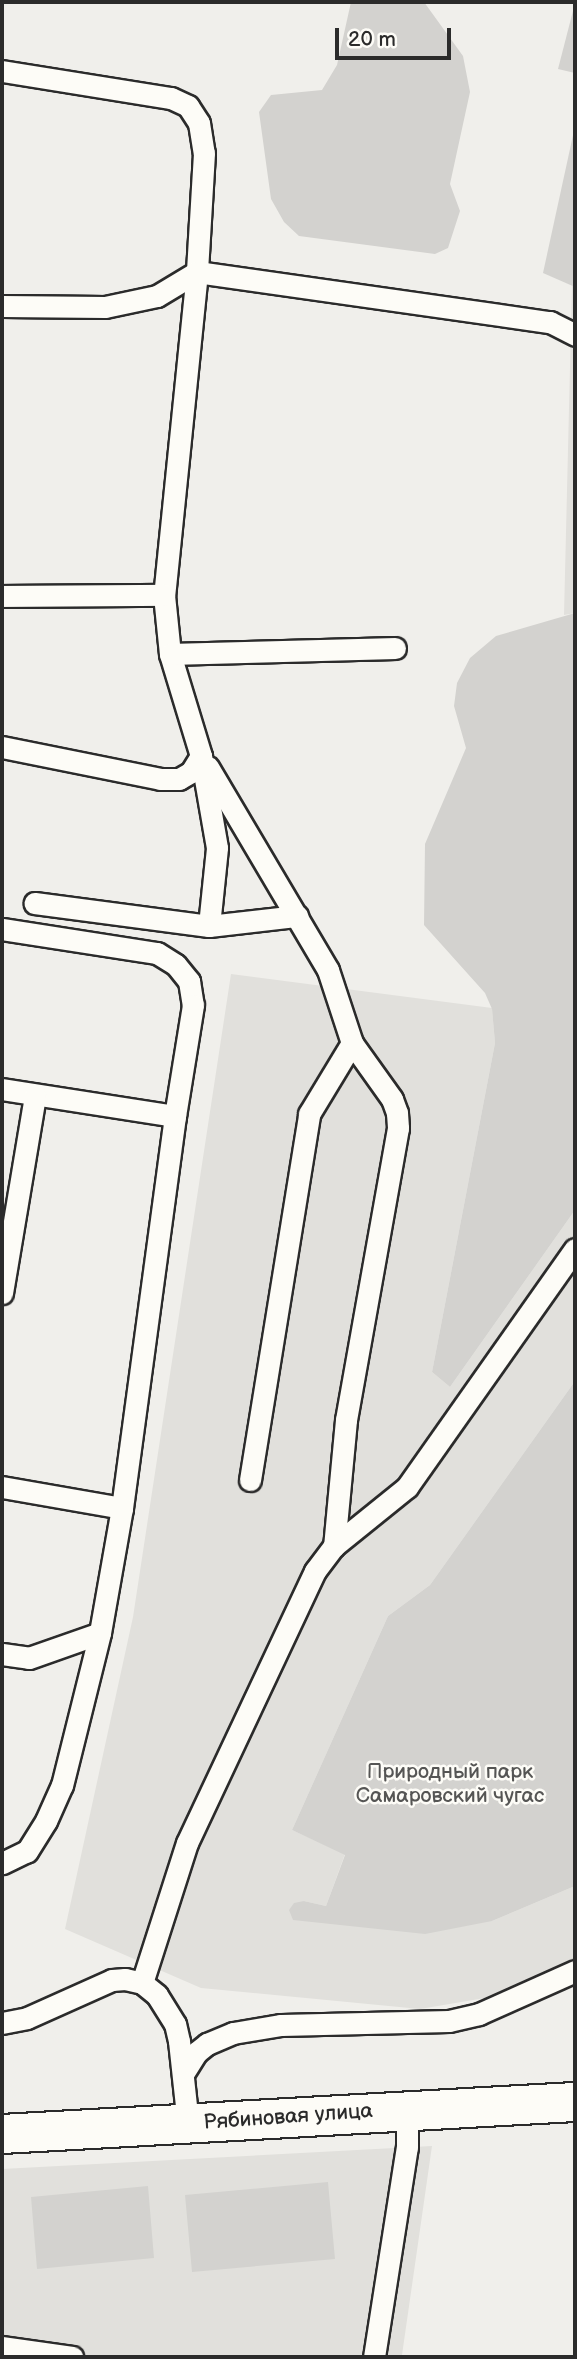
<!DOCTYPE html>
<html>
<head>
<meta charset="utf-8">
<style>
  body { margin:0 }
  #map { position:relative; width:577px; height:2359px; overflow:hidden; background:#f0efeb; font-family:"Balsamiq Sans",sans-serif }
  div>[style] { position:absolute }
  .built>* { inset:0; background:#e1e0dc }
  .green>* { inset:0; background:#d3d2cf }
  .roads { filter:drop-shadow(2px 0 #2b2b2b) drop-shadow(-2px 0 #2b2b2b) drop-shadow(0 2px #2b2b2b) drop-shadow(0 -2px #2b2b2b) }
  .lane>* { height:21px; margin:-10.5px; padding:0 10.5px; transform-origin:10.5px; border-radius:10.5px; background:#fdfcf7 }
  .secondary>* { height:38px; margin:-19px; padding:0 19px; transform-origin:19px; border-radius:19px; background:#fdfcf7 }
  span { translate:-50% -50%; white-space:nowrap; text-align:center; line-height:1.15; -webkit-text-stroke:5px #fdfcf7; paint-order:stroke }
  .park-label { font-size:21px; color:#555554 }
  .street-label { font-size:21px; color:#2b2b2b }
  .frame { position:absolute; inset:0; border:4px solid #2b2b2b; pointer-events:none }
  .scale { position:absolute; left:335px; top:28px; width:116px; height:32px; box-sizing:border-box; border:4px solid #2b2b2b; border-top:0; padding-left:9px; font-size:21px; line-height:24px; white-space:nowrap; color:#2b2b2b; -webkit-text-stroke:5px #fdfcf7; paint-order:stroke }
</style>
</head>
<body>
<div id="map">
  <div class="built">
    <i style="clip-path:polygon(572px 285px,575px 287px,575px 613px,564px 615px)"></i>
    <i style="clip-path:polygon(231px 974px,492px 1008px,495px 1043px,432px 1372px,450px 1387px,575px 1210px,575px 1381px,430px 1585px,388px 1616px,292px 1830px,345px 1854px,326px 1906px,304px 1901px,289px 1910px,492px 1921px,575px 1886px,575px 1967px,521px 1992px,420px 2009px,201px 1988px,65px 1929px,133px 1617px)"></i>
    <i style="clip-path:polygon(432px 2146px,402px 2355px,417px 2357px,2px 2357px,2px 2169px)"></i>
  </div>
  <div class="green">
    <i style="clip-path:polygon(351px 2px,424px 2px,463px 56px,470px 92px,450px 184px,460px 211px,448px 248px,435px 254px,299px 236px,284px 222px,271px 199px,259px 112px,271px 95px,322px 90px,337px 65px)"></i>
    <i style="clip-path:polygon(575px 3px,575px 73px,558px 69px)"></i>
    <i style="clip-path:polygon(575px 126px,575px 287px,543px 273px)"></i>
    <i style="clip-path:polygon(575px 613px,575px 1210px,450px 1387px,432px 1372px,495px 1043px,492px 1009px,485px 993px,424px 925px,425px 844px,466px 748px,454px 706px,457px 683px,470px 658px,496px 636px)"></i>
    <i style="clip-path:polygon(575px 1381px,575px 1886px,492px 1921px,425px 1934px,293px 1920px,289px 1910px,294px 1903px,304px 1901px,326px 1906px,345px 1855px,292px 1830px,388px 1616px,430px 1585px)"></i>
    <i style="clip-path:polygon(328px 2182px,335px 2259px,192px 2272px,185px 2195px)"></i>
    <i style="clip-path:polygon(148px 2186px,154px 2258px,37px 2269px,31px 2197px)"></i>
  </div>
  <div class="roads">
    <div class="lane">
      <i style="left:2px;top:71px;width:171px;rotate:9.1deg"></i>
      <i style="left:171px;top:98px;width:19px;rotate:25deg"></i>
      <i style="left:188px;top:106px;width:20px;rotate:57deg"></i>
      <i style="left:199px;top:123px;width:30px;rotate:81deg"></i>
      <i style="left:204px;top:153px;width:119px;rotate:93.4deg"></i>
      <i style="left:197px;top:272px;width:325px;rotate:95.8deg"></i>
      <i style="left:164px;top:595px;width:59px;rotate:84.2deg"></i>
      <i style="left:170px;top:654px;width:107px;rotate:73.1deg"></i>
      <i style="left:201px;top:756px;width:93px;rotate:80.1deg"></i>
      <i style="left:217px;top:848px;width:78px;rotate:95.9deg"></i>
      <i style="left:209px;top:926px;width:176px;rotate:-172.5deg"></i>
      <i style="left:2px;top:306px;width:103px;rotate:0.6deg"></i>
      <i style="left:105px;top:307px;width:53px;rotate:-11.9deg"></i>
      <i style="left:157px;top:296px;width:47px;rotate:-31deg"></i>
      <i style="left:197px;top:272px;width:357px;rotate:8.1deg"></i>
      <i style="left:550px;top:322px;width:28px;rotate:27deg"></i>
      <i style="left:2px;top:596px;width:162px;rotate:-0.4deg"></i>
      <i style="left:170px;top:654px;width:225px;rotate:-1.5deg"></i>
      <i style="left:2px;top:747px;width:161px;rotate:11.4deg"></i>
      <i style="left:160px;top:779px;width:19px"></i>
      <i style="left:179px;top:779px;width:14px;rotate:-30deg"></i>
      <i style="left:191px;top:772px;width:19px;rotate:-58deg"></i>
      <i style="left:208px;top:767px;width:236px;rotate:59.4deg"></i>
      <i style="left:328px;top:970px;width:77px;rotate:71.8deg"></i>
      <i style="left:352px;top:1043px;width:69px;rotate:54.5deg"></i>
      <i style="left:392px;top:1099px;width:15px;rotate:70deg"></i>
      <i style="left:397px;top:1113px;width:15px;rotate:86deg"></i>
      <i style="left:398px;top:1128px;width:297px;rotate:100.1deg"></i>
      <i style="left:346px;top:1420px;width:127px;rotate:95.4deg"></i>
      <i style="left:209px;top:926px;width:89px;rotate:-6.5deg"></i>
      <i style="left:2px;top:929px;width:157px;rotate:8.8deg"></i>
      <i style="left:157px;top:953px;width:22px;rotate:32deg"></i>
      <i style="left:176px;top:965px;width:21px;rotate:51deg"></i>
      <i style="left:189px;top:981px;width:24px;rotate:81deg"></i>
      <i style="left:193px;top:1005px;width:112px;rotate:99.2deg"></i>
      <i style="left:175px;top:1116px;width:396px;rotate:97.7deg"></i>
      <i style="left:122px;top:1508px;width:127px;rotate:100deg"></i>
      <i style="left:100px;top:1633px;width:157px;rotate:104deg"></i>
      <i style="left:62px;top:1785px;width:39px;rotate:114deg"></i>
      <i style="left:46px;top:1821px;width:36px;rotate:122deg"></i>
      <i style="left:27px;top:1851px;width:28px;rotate:154deg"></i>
      <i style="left:2px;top:1089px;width:175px;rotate:8.9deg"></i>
      <i style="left:2px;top:1293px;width:200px;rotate:-80.5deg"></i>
      <i style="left:250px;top:1480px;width:371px;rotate:-80.8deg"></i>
      <i style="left:309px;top:1114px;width:83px;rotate:-58.8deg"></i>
      <i style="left:2px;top:1487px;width:122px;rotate:9.9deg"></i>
      <i style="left:2px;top:1654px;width:27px;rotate:8deg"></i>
      <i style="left:29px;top:1658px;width:75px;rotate:-19.4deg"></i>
      <i style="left:2px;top:2023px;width:25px;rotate:-11deg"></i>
      <i style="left:27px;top:2018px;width:93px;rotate:-24.1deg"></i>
      <i style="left:112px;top:1980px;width:13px;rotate:-4deg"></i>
      <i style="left:125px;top:1979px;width:17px;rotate:13deg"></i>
      <i style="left:183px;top:2074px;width:26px;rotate:-58deg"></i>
      <i style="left:197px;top:2052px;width:13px;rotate:-39deg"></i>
      <i style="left:207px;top:2044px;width:28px;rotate:-23deg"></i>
      <i style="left:233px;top:2033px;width:49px;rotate:-9.5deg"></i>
      <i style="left:281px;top:2025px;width:168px;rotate:-1.4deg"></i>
      <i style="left:449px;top:2021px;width:31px;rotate:-13deg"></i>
      <i style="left:479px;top:2014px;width:105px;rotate:-24.1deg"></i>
      <i style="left:188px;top:2124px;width:83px;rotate:-96.2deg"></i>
      <i style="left:179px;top:2041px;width:17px;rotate:-103deg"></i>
      <i style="left:175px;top:2024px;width:34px;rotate:-122deg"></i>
      <i style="left:157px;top:1995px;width:19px;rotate:-141deg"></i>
      <i style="left:142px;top:1983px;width:147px;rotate:-72.2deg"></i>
      <i style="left:187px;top:1843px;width:301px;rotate:-64.8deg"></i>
      <i style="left:315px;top:1571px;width:31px;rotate:-53deg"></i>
      <i style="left:334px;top:1546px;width:94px;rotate:-38.9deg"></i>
      <i style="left:407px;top:1487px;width:291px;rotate:-54.8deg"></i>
      <i style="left:2px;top:2347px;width:71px;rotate:8.1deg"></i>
      <i style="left:374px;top:2357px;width:213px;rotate:-81.1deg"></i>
      <i style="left:407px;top:2147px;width:37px;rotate:-90deg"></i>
    </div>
    <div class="secondary">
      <i style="left:2px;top:2134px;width:574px;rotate:-3.2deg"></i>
    </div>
  </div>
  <div class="park-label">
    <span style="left:450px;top:1784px">Природный парк<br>Самаровский чугас</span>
  </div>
  <div class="street-label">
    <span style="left:288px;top:2117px;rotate:-4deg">Рябиновая улица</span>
  </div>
  <div class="frame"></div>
  <div class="scale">20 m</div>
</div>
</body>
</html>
